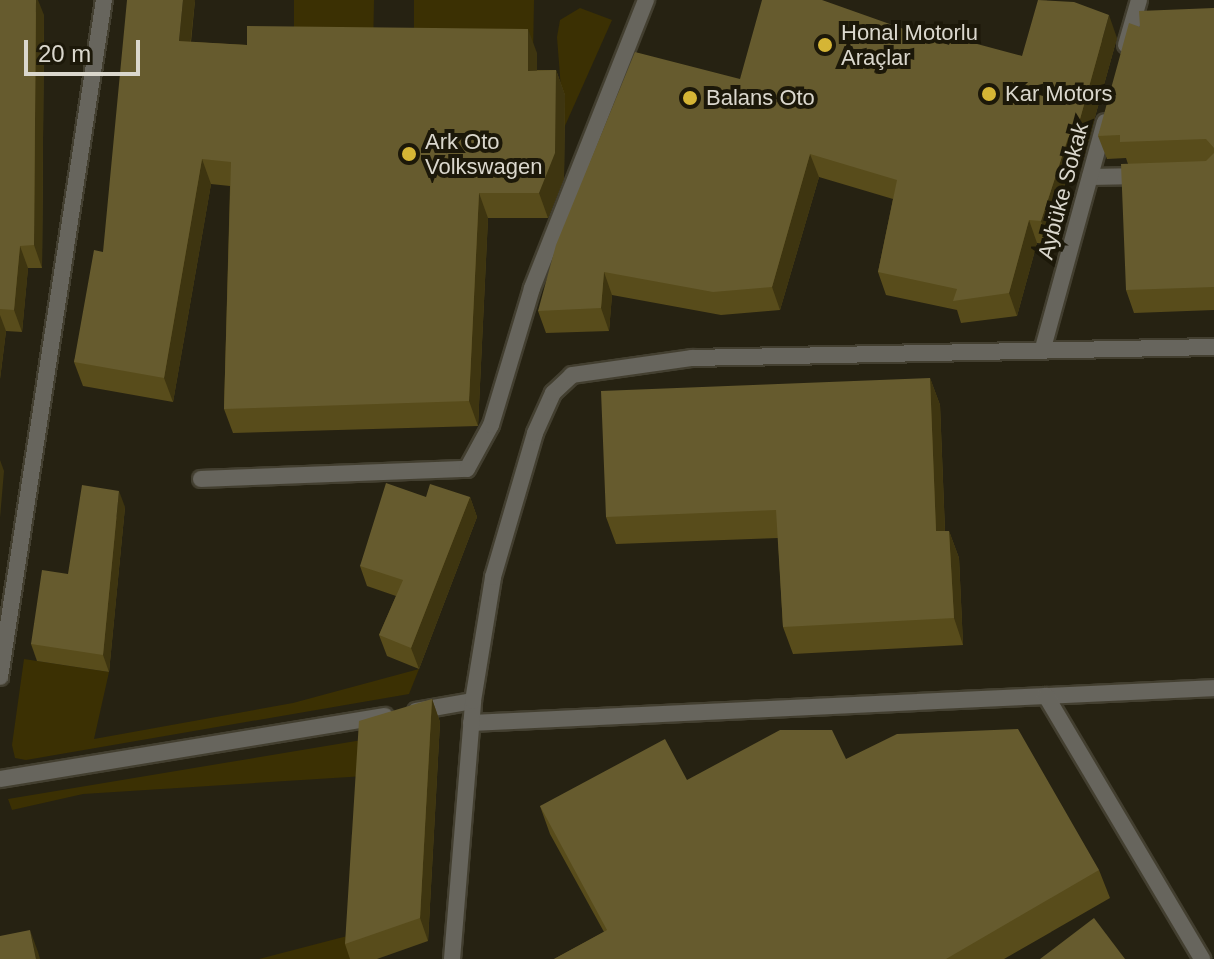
<!DOCTYPE html>
<html>
<head>
<meta charset="utf-8">
<style>
  body { margin:0 }
  #map { position:relative; width:1214px; height:959px; overflow:hidden; background:#262212; font-family:Helvetica,sans-serif }
  div>[style] { position:absolute }
  .green>* { inset:0; background:#3b3003 }
  .roads { filter:drop-shadow(2px 0 #433f30) drop-shadow(-2px 0 #433f30) drop-shadow(0 2px #433f30) drop-shadow(0 -2px #433f30) }
  .service>* { height:16px; margin:-8px; padding:0 8px; transform-origin:8px; border-radius:8px; background:#67655d }
  .minor>* { height:16px; margin:-8px; padding:0 8px; transform-origin:8px; border-radius:8px; background:#67655d }
  .wall>* { inset:0; background:#584c1b }
  .shaded-wall>* { inset:0; background:#3e3510 }
  .building>* { inset:0; background:#665b2e }
  .dots>* { width:22px; height:22px; translate:-50% -50%; box-sizing:border-box; border:4px solid #1c1809; border-radius:50% }
  span { translate:-50% -50%; white-space:nowrap; text-align:center; line-height:1.15; -webkit-text-stroke:8px #1c1809; paint-order:stroke }
  .poi-label { font-size:22px; color:#dad7cd }
  .left { translate:0 -50%; text-align:left }
  .street-label { font-size:22px; color:#dad7cd }
  .scale { position:absolute; left:24px; top:40px; width:116px; height:36px; box-sizing:border-box; border:4px solid #dad7cd; border-top:0; padding-left:10px; font-size:24px; line-height:28px; white-space:nowrap; color:#dad7cd; -webkit-text-stroke:6px #1c1809; paint-order:stroke }
</style>
</head>
<body>
<div id="map">
  <div class="green">
    <i style="clip-path:polygon(294px 0,374px 0,373px 52px,294px 51px)"></i>
    <i style="clip-path:polygon(414px 0,534px 0,533px 53px,414px 52px)"></i>
    <i style="clip-path:polygon(580px 8px,612px 20px,564px 128px,557px 37px,560px 20px)"></i>
    <i style="clip-path:polygon(24px 659px,109px 672px,94px 739px,293px 703px,419px 669px,409px 694px,26px 760px,15px 758px,12px 745px)"></i>
    <i style="clip-path:polygon(404px 733px,365px 776px,83px 794px,12px 810px,8px 799px)"></i>
    <i style="clip-path:polygon(355px 934px,354px 959px,259px 959px)"></i>
  </div>
  <div class="roads">
    <div class="service">
      <i style="left:1090px;top:177px;width:50px;rotate:-1.1deg"></i>
      <i style="left:201px;top:479px;width:266px;rotate:-2.2deg"></i>
      <i style="left:467px;top:469px;width:50px;rotate:-61.4deg"></i>
      <i style="left:491px;top:425px;width:143px;rotate:-73.3deg"></i>
      <i style="left:532px;top:288px;width:310px;rotate:-68.4deg"></i>
    </div>
    <div class="minor">
      <i style="left:1126px;top:45px;width:47px;rotate:-73.9deg"></i>
      <i style="left:1043px;top:348px;width:234px;rotate:-74.7deg"></i>
      <i style="left:0;top:677px;width:685px;rotate:-81.27deg"></i>
      <i style="left:1046px;top:696px;width:168px;rotate:-2.7deg"></i>
      <i style="left:416px;top:711px;width:58px;rotate:-10deg"></i>
      <i style="left:471px;top:723px;width:576px;rotate:-2.69deg"></i>
      <i style="left:1046px;top:696px;width:306px;rotate:59.3deg"></i>
      <i style="left:0;top:779px;width:390px;rotate:-9.3deg"></i>
      <i style="left:452px;top:959px;width:259px;rotate:-85.3deg"></i>
      <i style="left:473px;top:701px;width:126px;rotate:-80.8deg"></i>
      <i style="left:493px;top:577px;width:150px;rotate:-73.7deg"></i>
      <i style="left:535px;top:433px;width:44px;rotate:-65.8deg"></i>
      <i style="left:553px;top:393px;width:26px;rotate:-43deg"></i>
      <i style="left:572px;top:375px;width:121px;rotate:-8.1deg"></i>
      <i style="left:692px;top:358px;width:522px;rotate:-1.21deg"></i>
    </div>
  </div>
  <div class="wall">
    <i style="clip-path:polygon(0 0,44px 15px,42px 268px,28px 268px,22px 332px,6px 331px,0 379px)"></i>
    <i style="clip-path:polygon(195px 0,191px 42px,247px 45px,537px 53px,537px 70px,556px 70px,565px 95px,564px 178px,548px 218px,488px 218px,478px 426px,233px 433px,224px 409px,230px 186px,211px 184px,173px 402px,83px 386px,74px 362px,103px 252px)"></i>
    <i style="clip-path:polygon(1214px 8px,1214px 310px,1134px 313px,1126px 290px,1128px 164px,1126px 158px,1107px 159px,1098px 136px,1140px 27px)"></i>
    <i style="clip-path:polygon(1117px 38px,1083px 160px,1076px 160px,1049px 244px,1037px 243px,1017px 316px,961px 323px,957px 310px,886px 295px,878px 272px,893px 199px,819px 177px,780px 310px,721px 315px,612px 295px,609px 331px,546px 333px,538px 311px,740px 79px,949px 45px,1022px 56px)"></i>
    <i style="clip-path:polygon(930px 378px,940px 405px,945px 531px,949px 531px,959px 558px,963px 645px,793px 654px,783px 627px,778px 538px,616px 544px,606px 517px)"></i>
    <i style="clip-path:polygon(426px 497px,470px 497px,477px 517px,419px 669px,387px 656px,379px 635px,396px 596px,367px 586px,360px 566px)"></i>
    <i style="clip-path:polygon(125px 507px,109px 672px,37px 661px,31px 644px,68px 574px)"></i>
    <i style="clip-path:polygon(432px 699px,440px 722px,428px 941px,377px 959px,350px 959px,345px 944px)"></i>
    <i style="clip-path:polygon(846px 759px,1099px 870px,1110px 898px,1004px 959px,554px 959px,604px 932px,550px 834px,540px 806px,687px 780px)"></i>
  </div>
  <div class="shaded-wall">
    <i style="clip-path:polygon(36px 0,38px 0,44px 15px,42px 268px,34px 245px)"></i>
    <i style="clip-path:polygon(183px 0,195px 0,188px 66px,179px 41px)"></i>
    <i style="clip-path:polygon(1109px 15px,1117px 38px,1083px 160px,1075px 137px)"></i>
    <i style="clip-path:polygon(528px 29px,537px 53px,537px 95px,528px 71px)"></i>
    <i style="clip-path:polygon(556px 70px,565px 95px,564px 178px,548px 218px,539px 193px)"></i>
    <i style="clip-path:polygon(1068px 138px,1076px 160px,1049px 244px,1041px 221px)"></i>
    <i style="clip-path:polygon(810px 154px,819px 177px,780px 310px,772px 287px)"></i>
    <i style="clip-path:polygon(202px 159px,211px 184px,173px 402px,164px 378px)"></i>
    <i style="clip-path:polygon(479px 193px,488px 218px,478px 426px,469px 401px)"></i>
    <i style="clip-path:polygon(1029px 220px,1037px 243px,1017px 316px,1009px 293px)"></i>
    <i style="clip-path:polygon(20px 246px,28px 268px,22px 332px,14px 310px)"></i>
    <i style="clip-path:polygon(604px 272px,612px 295px,609px 331px,601px 308px)"></i>
    <i style="clip-path:polygon(0 315px,6px 331px,0 379px)"></i>
    <i style="clip-path:polygon(930px 378px,940px 405px,946px 558px,936px 531px)"></i>
    <i style="clip-path:polygon(0 460px,4px 471px,0 518px)"></i>
    <i style="clip-path:polygon(119px 491px,125px 507px,109px 672px,103px 655px)"></i>
    <i style="clip-path:polygon(470px 497px,477px 517px,419px 669px,411px 648px)"></i>
    <i style="clip-path:polygon(949px 531px,959px 558px,963px 645px,954px 618px)"></i>
    <i style="clip-path:polygon(432px 699px,440px 722px,428px 941px,420px 918px)"></i>
    <i style="clip-path:polygon(30px 930px,38px 952px,40px 959px,36px 959px)"></i>
  </div>
  <div class="building">
    <i style="clip-path:polygon(0 0,36px 0,34px 245px,20px 246px,14px 310px,0 309px)"></i>
    <i style="clip-path:polygon(127px 0,183px 0,179px 41px,247px 45px,247px 26px,528px 29px,528px 71px,556px 70px,555px 153px,539px 193px,479px 193px,469px 401px,224px 409px,231px 162px,202px 159px,164px 378px,74px 362px,94px 250px,103px 252px)"></i>
    <i style="clip-path:polygon(762px 0,822px 0,949px 45px,951px 37px,1022px 56px,1038px 0,1074px 2px,1109px 15px,1075px 137px,1068px 138px,1041px 221px,1029px 220px,1009px 293px,953px 301px,957px 289px,878px 272px,897px 180px,810px 154px,772px 287px,713px 292px,604px 272px,601px 308px,538px 311px,556px 245px,635px 52px,740px 79px)"></i>
    <i style="clip-path:polygon(1214px 8px,1214px 148px,1206px 139px,1120px 142px,1120px 135px,1098px 136px,1129px 23px,1140px 27px,1139px 11px)"></i>
    <i style="clip-path:polygon(1214px 153px,1214px 287px,1126px 290px,1121px 164px,1206px 161px)"></i>
    <i style="clip-path:polygon(930px 378px,936px 531px,949px 531px,954px 618px,783px 627px,776px 510px,606px 517px,601px 391px)"></i>
    <i style="clip-path:polygon(386px 483px,426px 497px,430px 484px,470px 497px,411px 648px,379px 635px,403px 580px,360px 566px)"></i>
    <i style="clip-path:polygon(82px 485px,119px 491px,103px 655px,31px 644px,42px 570px,68px 574px)"></i>
    <i style="clip-path:polygon(432px 699px,420px 918px,345px 944px,359px 721px)"></i>
    <i style="clip-path:polygon(1018px 729px,1099px 870px,946px 959px,554px 959px,607px 930px,540px 806px,665px 739px,687px 780px,780px 730px,832px 730px,846px 759px,897px 734px)"></i>
    <i style="clip-path:polygon(1094px 918px,1125px 959px,1040px 959px)"></i>
    <i style="clip-path:polygon(30px 930px,36px 959px,0 959px,0 936px)"></i>
  </div>
  <div class="dots">
    <i style="left:825px;top:45px;background:#d5b535"></i>
    <i style="left:989px;top:94px;background:#d5b535"></i>
    <i style="left:690px;top:98px;background:#d5b535"></i>
    <i style="left:409px;top:154px;background:#d5b535"></i>
  </div>
  <div class="poi-label">
    <span class="left" style="left:841px;top:45px">Honal Motorlu<br>Araçlar</span>
    <span class="left" style="left:1005px;top:94px">Kar Motors</span>
    <span class="left" style="left:706px;top:98px">Balans Oto</span>
    <span class="left" style="left:425px;top:154px">Ark Oto<br>Volkswagen</span>
  </div>
  <div class="street-label">
    <span style="left:1063px;top:191px;rotate:-75deg">Aybüke Sokak</span>
  </div>
  <div class="scale">20 m</div>
</div>
</body>
</html>
